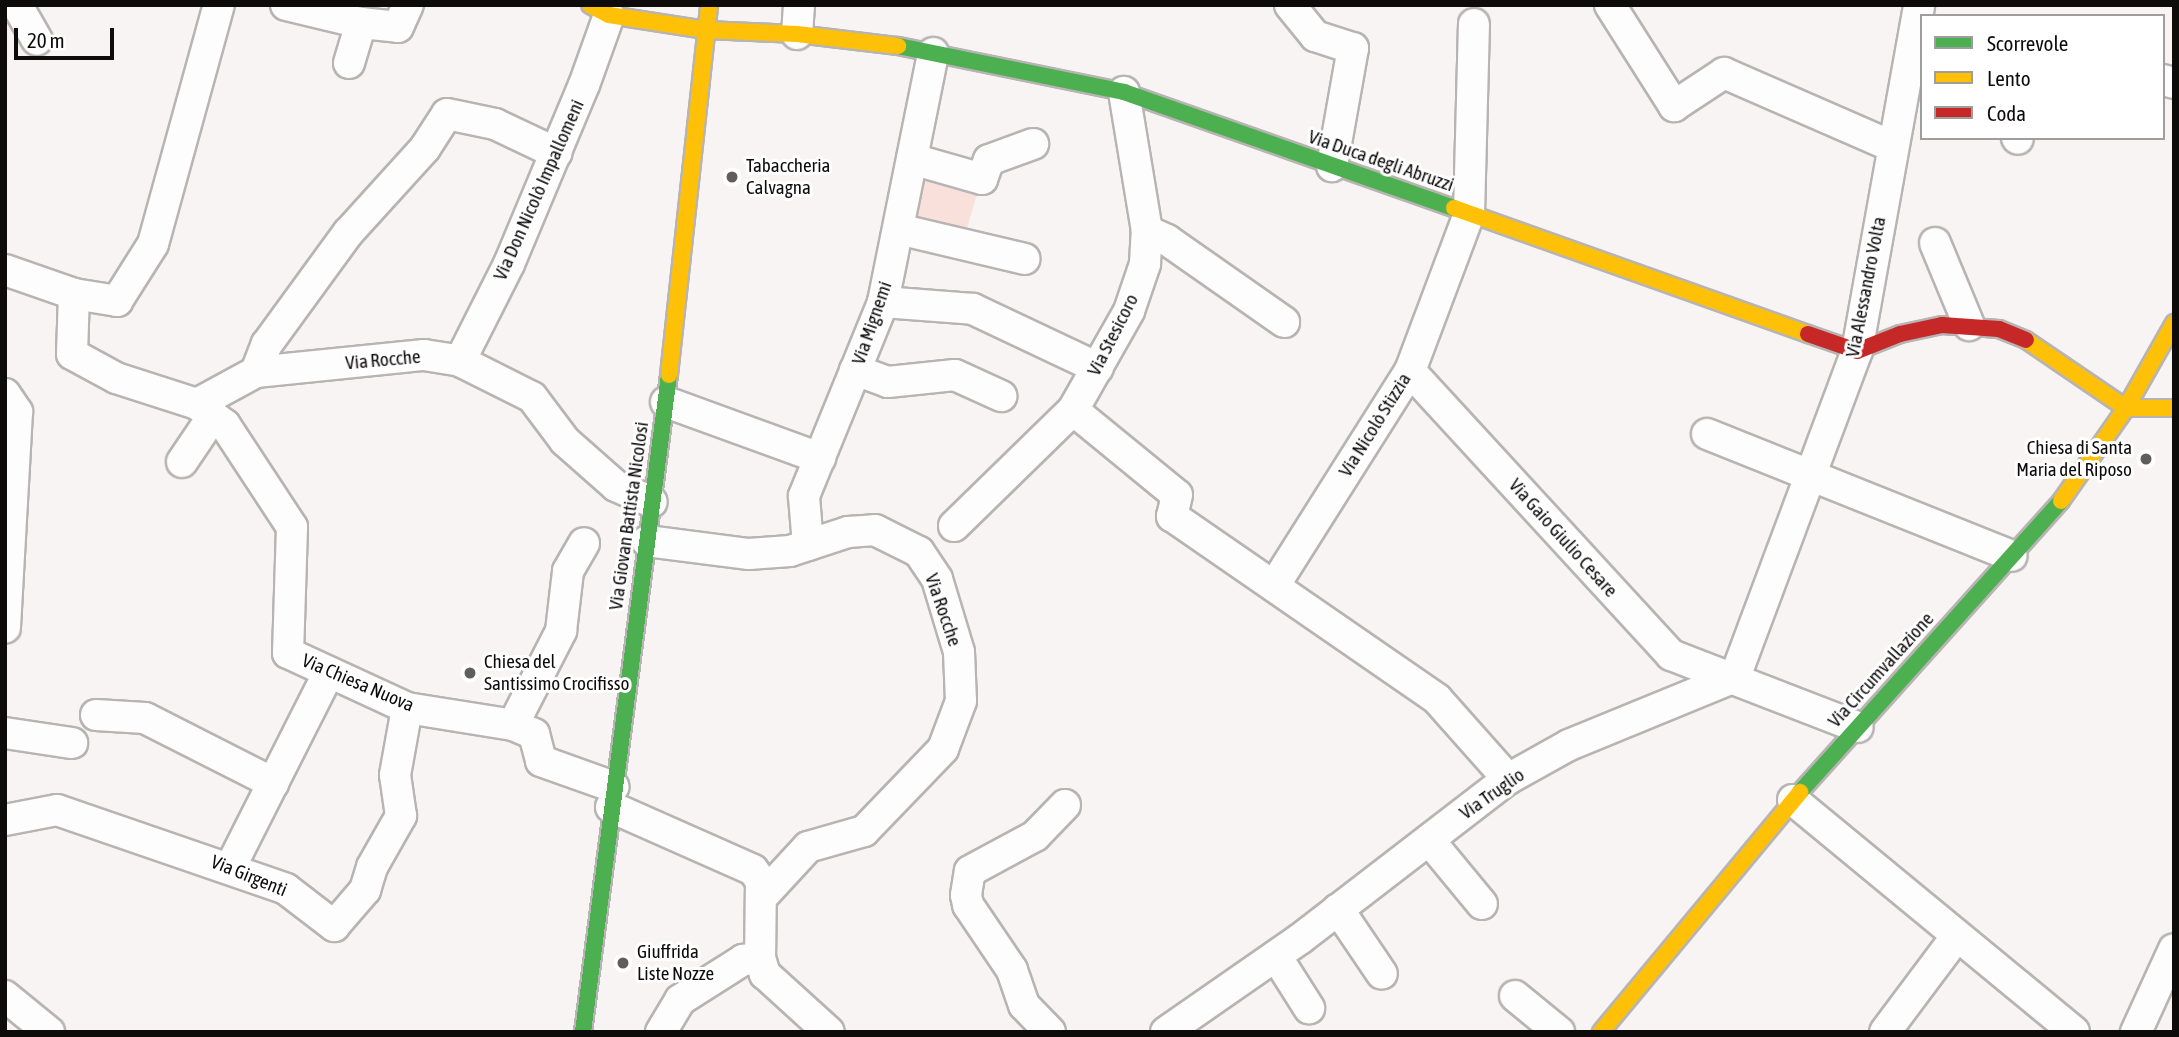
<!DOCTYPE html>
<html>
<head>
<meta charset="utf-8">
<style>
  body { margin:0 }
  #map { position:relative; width:2179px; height:1037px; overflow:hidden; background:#f8f4f3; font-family:"Asap Condensed",sans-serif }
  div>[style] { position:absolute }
  .green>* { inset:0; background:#fae0db }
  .roads { filter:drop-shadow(2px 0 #b7b4b3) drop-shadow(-2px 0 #b7b4b3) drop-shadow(0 2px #b7b4b3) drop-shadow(0 -2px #b7b4b3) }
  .street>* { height:30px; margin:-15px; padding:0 15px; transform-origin:15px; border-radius:15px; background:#fefdfd }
  .fast>* { height:16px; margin:-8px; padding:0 8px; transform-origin:8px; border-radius:8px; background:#4caf50 }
  .slow>* { height:16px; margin:-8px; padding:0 8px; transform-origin:8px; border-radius:8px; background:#ffc107 }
  .jam>* { height:16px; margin:-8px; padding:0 8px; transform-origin:8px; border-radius:8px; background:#c62828 }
  .dots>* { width:19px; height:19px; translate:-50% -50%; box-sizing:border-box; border:4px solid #fff; border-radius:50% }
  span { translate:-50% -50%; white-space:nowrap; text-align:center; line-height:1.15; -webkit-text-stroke:6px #fff; paint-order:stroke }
  .street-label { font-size:19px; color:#0e0b0b }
  .poi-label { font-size:19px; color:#0e0b0b }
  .left { translate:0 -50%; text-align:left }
  .right { translate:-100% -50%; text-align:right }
  .frame { position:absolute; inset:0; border:7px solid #0e0b0b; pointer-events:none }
  .legend { position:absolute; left:1920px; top:14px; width:245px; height:126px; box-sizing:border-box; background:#fff; border:2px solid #9f9d9d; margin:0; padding:9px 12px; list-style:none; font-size:21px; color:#0e0b0b }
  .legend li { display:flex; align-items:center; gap:14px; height:35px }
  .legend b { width:35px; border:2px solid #9f9d9d }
  .scale { position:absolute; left:14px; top:28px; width:100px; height:32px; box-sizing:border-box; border:4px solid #0e0b0b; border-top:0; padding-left:9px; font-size:21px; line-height:24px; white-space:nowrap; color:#0e0b0b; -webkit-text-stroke:5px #fff; paint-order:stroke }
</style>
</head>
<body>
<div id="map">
  <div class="green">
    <i style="clip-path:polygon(920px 170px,978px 191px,965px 235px,909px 222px)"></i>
  </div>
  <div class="roads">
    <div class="street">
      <i style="left:17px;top:5px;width:40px;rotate:60.3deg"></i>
      <i style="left:286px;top:5px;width:77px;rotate:13.5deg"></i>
      <i style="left:1290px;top:5px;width:40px;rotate:51deg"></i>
      <i style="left:1315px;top:36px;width:40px;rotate:18deg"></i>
      <i style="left:1353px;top:48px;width:120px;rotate:100.1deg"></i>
      <i style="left:1610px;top:5px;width:120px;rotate:57.6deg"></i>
      <i style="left:1674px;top:106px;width:60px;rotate:-33.4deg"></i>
      <i style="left:1724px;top:73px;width:182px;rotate:23.6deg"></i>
      <i style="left:797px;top:34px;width:29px;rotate:-86deg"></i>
      <i style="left:349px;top:63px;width:42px;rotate:-73.3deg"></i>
      <i style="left:361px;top:23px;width:37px;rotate:6deg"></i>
      <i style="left:398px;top:27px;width:24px;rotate:-66deg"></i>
      <i style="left:2163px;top:80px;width:11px;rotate:15deg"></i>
      <i style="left:2017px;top:138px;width:1px;rotate:45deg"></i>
      <i style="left:912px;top:159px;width:73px;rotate:15.9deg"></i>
      <i style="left:982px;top:179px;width:20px;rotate:-70deg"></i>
      <i style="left:989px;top:160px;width:47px;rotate:-20deg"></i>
      <i style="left:898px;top:229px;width:130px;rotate:13.3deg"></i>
      <i style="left:1147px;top:231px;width:22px;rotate:24deg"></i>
      <i style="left:1167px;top:240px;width:143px;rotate:35deg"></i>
      <i style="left:1935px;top:243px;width:89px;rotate:67.5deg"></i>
      <i style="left:5px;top:270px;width:73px;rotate:19.2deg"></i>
      <i style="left:74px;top:294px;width:60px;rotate:91.9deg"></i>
      <i style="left:72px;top:354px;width:50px;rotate:28.6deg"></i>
      <i style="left:116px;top:378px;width:85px;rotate:17.8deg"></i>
      <i style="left:197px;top:404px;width:35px;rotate:37deg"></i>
      <i style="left:225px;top:425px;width:122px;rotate:56.7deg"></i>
      <i style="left:292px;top:527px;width:126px;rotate:91.8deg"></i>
      <i style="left:288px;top:653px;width:131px;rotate:24.8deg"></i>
      <i style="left:407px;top:708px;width:107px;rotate:9.1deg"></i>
      <i style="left:513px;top:725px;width:23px;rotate:23deg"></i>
      <i style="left:534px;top:734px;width:28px;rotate:75deg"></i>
      <i style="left:541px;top:761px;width:77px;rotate:19.6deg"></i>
      <i style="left:74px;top:294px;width:44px;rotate:9.2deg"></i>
      <i style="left:117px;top:301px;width:67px;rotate:-57.7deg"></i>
      <i style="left:153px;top:244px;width:248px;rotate:-74.6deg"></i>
      <i style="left:883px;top:302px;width:90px;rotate:4.4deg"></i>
      <i style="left:973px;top:309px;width:138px;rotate:25.3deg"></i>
      <i style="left:460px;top:361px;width:109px;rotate:-63.2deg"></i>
      <i style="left:509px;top:264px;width:194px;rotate:-67.3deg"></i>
      <i style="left:584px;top:85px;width:74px;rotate:-70.3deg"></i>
      <i style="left:855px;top:370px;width:35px;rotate:20deg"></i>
      <i style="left:888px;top:382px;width:67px;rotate:-6deg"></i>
      <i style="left:955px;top:375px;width:51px;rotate:24.5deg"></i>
      <i style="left:1410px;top:371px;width:386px;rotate:47.4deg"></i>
      <i style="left:1671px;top:655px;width:200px;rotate:21.1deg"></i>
      <i style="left:256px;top:372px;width:30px;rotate:-69deg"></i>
      <i style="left:267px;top:344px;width:137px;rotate:-53.9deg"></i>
      <i style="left:348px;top:233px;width:115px;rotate:-47.8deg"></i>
      <i style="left:425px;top:148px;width:40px;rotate:-57.1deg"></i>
      <i style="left:447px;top:114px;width:49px;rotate:11.8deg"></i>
      <i style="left:495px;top:124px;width:68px;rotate:25.4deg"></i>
      <i style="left:5px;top:394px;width:22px;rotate:56deg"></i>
      <i style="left:17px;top:412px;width:216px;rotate:93.2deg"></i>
      <i style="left:666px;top:402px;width:164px;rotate:20deg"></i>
      <i style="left:197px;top:404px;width:67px;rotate:-28.5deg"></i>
      <i style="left:256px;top:372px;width:169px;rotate:-5.8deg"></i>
      <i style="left:424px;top:355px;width:36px;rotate:9deg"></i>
      <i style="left:460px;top:361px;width:80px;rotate:26.6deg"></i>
      <i style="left:532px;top:397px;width:55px;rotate:53.1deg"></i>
      <i style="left:565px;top:441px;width:68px;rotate:41.4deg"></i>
      <i style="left:616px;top:486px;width:39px;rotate:24deg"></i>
      <i style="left:1073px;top:410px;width:134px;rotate:39.3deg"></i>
      <i style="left:1177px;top:495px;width:22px;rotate:103deg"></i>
      <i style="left:1172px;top:516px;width:322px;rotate:34.6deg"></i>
      <i style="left:1437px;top:699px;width:107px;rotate:48.4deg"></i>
      <i style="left:1707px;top:434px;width:328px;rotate:21.8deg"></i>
      <i style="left:182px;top:462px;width:55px;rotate:-56deg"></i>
      <i style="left:954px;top:526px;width:166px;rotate:-44.3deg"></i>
      <i style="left:1073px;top:410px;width:114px;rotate:-60.5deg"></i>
      <i style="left:1129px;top:311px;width:50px;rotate:-71.2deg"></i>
      <i style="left:1145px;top:264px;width:33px;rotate:-87deg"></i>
      <i style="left:1147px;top:231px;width:141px;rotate:-99.4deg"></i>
      <i style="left:647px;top:541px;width:103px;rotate:7.3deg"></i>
      <i style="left:749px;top:554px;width:41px;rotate:-4.2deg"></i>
      <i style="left:790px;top:551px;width:61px;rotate:-18.1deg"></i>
      <i style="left:848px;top:532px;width:27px;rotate:-4deg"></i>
      <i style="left:875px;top:530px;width:49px;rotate:26.6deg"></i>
      <i style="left:919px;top:552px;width:32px;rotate:56deg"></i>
      <i style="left:937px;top:579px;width:76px;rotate:73.2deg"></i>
      <i style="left:959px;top:652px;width:49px;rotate:87.7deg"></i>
      <i style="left:961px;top:701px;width:51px;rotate:110.6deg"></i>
      <i style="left:943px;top:749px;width:114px;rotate:133.9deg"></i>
      <i style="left:864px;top:831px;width:58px;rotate:164.1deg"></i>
      <i style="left:808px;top:847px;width:69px;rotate:132.7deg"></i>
      <i style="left:808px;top:545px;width:49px;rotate:-94.7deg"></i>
      <i style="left:804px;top:496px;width:209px;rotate:-67.8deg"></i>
      <i style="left:883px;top:302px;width:254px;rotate:-78.6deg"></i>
      <i style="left:1274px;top:586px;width:254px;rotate:-57.7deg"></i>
      <i style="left:1410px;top:371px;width:168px;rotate:-69.4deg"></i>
      <i style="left:1469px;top:214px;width:190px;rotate:-88.5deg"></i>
      <i style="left:1735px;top:677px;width:348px;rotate:-69.5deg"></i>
      <i style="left:1857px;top:351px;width:352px;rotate:-79.8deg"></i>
      <i style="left:96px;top:715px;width:49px;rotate:3.5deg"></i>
      <i style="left:145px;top:718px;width:144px;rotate:26.9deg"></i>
      <i style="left:513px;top:725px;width:106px;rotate:-62.9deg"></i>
      <i style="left:561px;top:631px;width:60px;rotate:-83.3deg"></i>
      <i style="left:568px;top:571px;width:32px;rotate:-60deg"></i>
      <i style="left:5px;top:733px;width:68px;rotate:8.5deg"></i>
      <i style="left:1793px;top:800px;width:364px;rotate:39.5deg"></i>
      <i style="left:611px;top:807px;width:155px;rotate:23.9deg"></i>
      <i style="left:753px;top:870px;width:14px;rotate:54deg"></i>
      <i style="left:761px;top:881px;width:77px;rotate:90.7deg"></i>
      <i style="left:760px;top:958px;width:17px;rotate:73deg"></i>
      <i style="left:765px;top:974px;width:86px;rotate:42.2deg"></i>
      <i style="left:5px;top:820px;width:53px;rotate:-10.9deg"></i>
      <i style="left:57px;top:810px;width:242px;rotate:19deg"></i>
      <i style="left:286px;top:889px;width:61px;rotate:37.6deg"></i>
      <i style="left:334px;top:926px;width:48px;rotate:-49.3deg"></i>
      <i style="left:365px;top:890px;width:24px;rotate:-73deg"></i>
      <i style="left:372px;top:867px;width:59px;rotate:-60.4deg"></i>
      <i style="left:401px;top:816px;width:41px;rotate:-98.3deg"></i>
      <i style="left:395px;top:775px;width:68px;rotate:-79.8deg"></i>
      <i style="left:1429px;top:840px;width:83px;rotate:50.4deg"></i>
      <i style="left:231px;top:866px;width:217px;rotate:-63.2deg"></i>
      <i style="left:1338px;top:909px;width:78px;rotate:55.9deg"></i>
      <i style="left:1276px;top:956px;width:62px;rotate:57.6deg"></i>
      <i style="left:5px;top:996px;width:57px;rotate:39.3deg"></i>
      <i style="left:1515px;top:996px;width:57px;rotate:39.3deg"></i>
      <i style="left:661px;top:1032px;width:37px;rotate:-59deg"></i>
      <i style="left:680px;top:1000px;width:75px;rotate:-32.4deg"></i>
      <i style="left:743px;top:960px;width:17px;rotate:-7deg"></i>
      <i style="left:1050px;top:1032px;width:37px;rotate:-134deg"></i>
      <i style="left:1024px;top:1005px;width:37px;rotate:-109deg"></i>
      <i style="left:1012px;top:970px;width:78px;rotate:-124.1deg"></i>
      <i style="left:968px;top:905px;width:10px;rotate:-101deg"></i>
      <i style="left:966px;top:895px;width:24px;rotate:-81deg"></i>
      <i style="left:970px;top:871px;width:74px;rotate:-28.3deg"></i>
      <i style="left:1035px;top:836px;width:43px;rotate:-45.9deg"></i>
      <i style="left:1166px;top:1032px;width:163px;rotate:-34.8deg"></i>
      <i style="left:1300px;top:939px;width:262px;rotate:-37.6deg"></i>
      <i style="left:1508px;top:779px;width:70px;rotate:-29.1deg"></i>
      <i style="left:1569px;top:745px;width:179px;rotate:-22.3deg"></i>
      <i style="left:1885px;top:1032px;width:119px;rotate:-53.2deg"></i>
      <i style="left:2136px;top:1032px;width:91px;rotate:-65.4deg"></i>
    </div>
    <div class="fast">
      <i style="left:898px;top:46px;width:231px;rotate:11.5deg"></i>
      <i style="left:1124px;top:92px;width:350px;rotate:19.4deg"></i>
      <i style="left:1800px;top:792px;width:391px;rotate:-48.1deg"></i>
      <i style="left:583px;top:1032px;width:663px;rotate:-82.54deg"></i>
    </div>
    <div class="slow">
      <i style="left:590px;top:5px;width:21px;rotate:28deg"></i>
      <i style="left:609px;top:15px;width:98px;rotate:8.8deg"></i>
      <i style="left:706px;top:30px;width:91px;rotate:2.5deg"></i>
      <i style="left:797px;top:34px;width:102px;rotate:6.8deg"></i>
      <i style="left:1454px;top:208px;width:376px;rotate:19.6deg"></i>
      <i style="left:2026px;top:340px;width:121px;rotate:34.2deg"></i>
      <i style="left:2126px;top:408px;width:48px"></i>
      <i style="left:669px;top:375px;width:371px;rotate:-83.8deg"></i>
      <i style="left:2061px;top:501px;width:113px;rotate:-55deg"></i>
      <i style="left:2126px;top:408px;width:98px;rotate:-60.5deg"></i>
      <i style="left:1601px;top:1032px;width:312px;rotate:-50.3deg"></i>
    </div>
    <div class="jam">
      <i style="left:1808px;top:334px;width:52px;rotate:19.1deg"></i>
      <i style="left:1857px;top:351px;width:46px;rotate:-21.6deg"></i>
      <i style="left:1900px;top:334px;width:43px;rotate:-12.1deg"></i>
      <i style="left:1942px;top:325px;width:57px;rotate:4deg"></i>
      <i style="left:1999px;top:329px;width:29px;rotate:22deg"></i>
    </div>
  </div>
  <div class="dots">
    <i style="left:732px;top:177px;background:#605d5c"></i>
    <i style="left:2146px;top:459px;background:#605d5c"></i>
    <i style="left:470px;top:673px;background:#605d5c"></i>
    <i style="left:623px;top:963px;background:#605d5c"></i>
  </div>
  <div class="street-label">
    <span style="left:1381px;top:161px;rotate:19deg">Via Duca degli Abruzzi</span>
    <span style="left:539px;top:190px;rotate:-66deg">Via Don Nicolò Impallomeni</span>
    <span style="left:1866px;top:287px;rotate:-79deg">Via Alessandro Volta</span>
    <span style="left:872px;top:323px;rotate:-71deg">Via Mignemi</span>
    <span style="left:1113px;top:335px;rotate:-63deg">Via Stesicoro</span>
    <span style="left:383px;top:360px;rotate:-5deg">Via Rocche</span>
    <span style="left:1375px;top:425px;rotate:-58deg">Via Nicolò Stizzia</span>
    <span style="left:629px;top:516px;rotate:-82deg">Via Giovan Battista Nicolosi</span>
    <span style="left:1563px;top:538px;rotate:48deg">Via Gaio Giulio Cesare</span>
    <span style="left:943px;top:610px;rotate:71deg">Via Rocche</span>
    <span style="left:1881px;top:670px;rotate:-48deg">Via Circumvallazione</span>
    <span style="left:358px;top:683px;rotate:23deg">Via Chiesa Nuova</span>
    <span style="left:1492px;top:794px;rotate:-35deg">Via Truglio</span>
    <span style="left:249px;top:876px;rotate:22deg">Via Girgenti</span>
  </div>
  <div class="poi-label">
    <span class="left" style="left:746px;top:177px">Tabaccheria<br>Calvagna</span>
    <span class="right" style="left:2132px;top:459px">Chiesa di Santa<br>Maria del Riposo</span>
    <span class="left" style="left:484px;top:673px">Chiesa del<br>Santissimo Crocifisso</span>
    <span class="left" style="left:637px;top:963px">Giuffrida<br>Liste Nozze</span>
  </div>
  <div class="frame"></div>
  <ul class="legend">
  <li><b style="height:9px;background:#4caf50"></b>Scorrevole</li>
  <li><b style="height:9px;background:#ffc107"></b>Lento</li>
  <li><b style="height:9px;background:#c62828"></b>Coda</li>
  </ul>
  <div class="scale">20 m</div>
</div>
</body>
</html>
